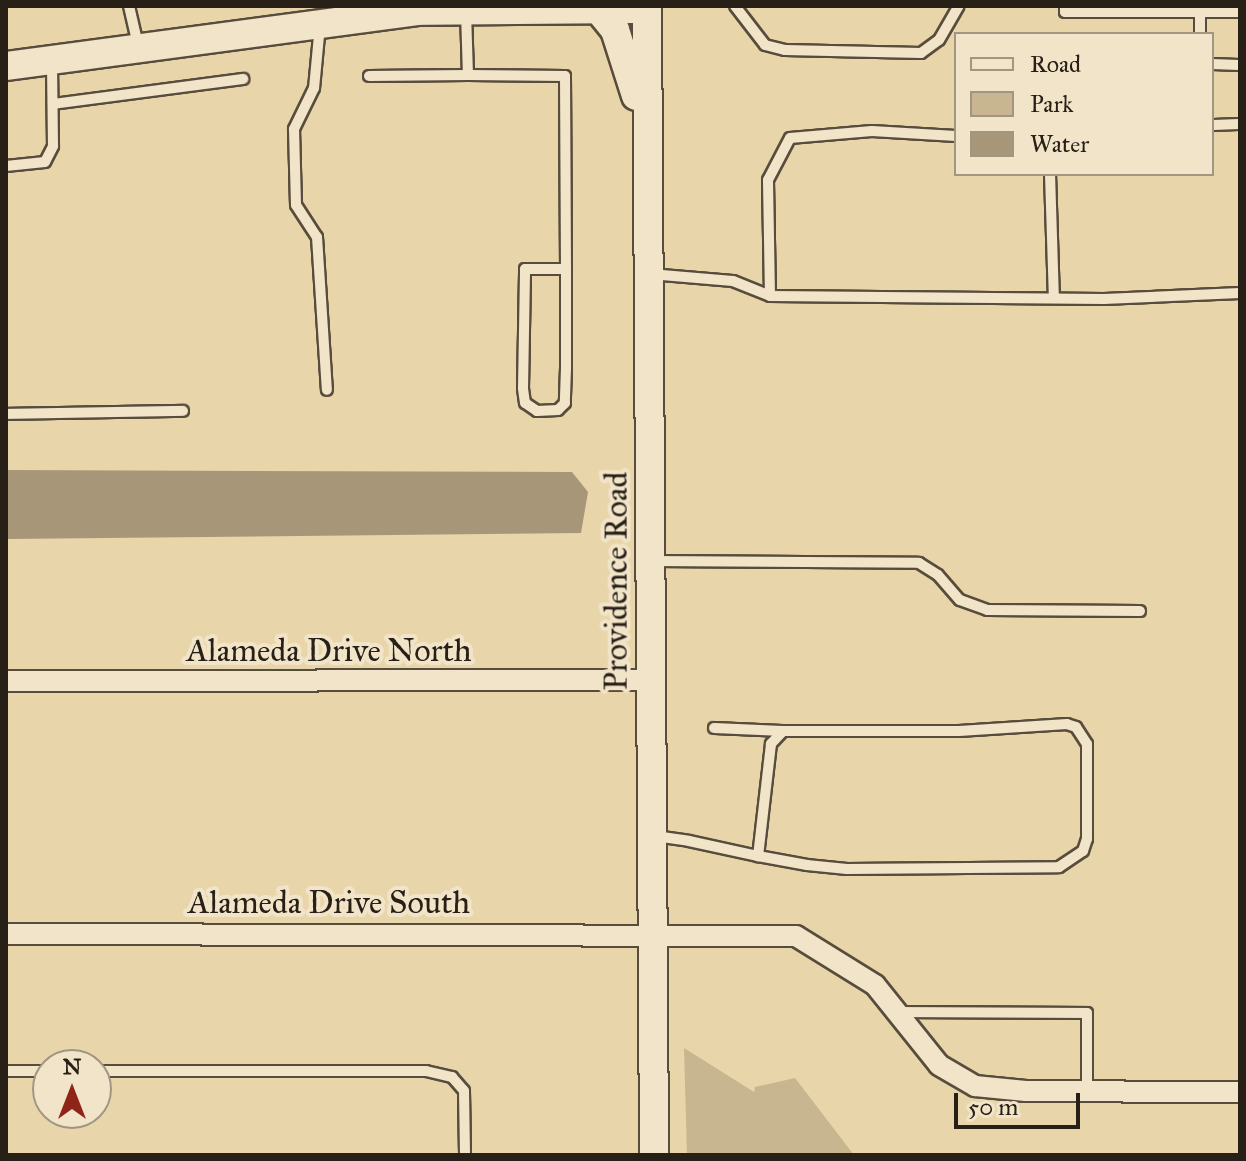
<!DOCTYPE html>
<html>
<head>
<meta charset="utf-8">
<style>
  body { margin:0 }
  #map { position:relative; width:1246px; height:1161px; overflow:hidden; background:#e9d5aa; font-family:"IM FELL Great Primer",serif }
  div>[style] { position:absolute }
  .green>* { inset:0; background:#c8b691 }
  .water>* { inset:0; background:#a79778 }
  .roads { filter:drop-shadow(2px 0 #584d3c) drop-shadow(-2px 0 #584d3c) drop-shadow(0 2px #584d3c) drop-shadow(0 -2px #584d3c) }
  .lane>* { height:10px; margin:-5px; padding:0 5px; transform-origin:5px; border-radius:5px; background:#f1e4c8 }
  .street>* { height:20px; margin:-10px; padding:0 10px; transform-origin:10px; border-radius:10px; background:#f1e4c8 }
  .secondary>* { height:28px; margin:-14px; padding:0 14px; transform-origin:14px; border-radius:14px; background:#f1e4c8 }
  span { translate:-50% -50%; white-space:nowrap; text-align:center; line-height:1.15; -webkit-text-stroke:8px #f1e4c8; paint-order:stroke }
  .street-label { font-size:32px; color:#282017 }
  .frame { position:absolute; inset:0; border:8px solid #282017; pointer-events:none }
  .legend { position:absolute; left:954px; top:32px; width:260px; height:144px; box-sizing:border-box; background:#f1e4c8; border:2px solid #a19681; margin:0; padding:10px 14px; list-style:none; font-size:24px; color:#282017 }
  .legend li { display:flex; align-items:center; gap:16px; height:40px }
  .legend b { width:40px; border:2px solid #a19681 }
  .north { position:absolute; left:32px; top:1049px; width:80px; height:80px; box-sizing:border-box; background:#f1e4c8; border:2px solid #a19681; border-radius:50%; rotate:0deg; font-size:22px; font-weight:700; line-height:32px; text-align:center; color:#282017 }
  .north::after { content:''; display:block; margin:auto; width:28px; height:36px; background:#8f2418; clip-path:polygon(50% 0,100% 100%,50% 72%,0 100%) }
  .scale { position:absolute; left:954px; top:1093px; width:126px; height:36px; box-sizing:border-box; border:4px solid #282017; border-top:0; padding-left:10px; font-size:24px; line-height:28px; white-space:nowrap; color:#282017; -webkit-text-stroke:6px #f1e4c8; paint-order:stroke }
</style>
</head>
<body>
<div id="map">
  <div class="green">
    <i style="clip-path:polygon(684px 1048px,754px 1092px,755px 1087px,795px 1078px,854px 1155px,687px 1155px)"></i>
  </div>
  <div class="water">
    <i style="clip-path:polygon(6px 470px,572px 472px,588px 492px,581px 533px,6px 539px)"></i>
  </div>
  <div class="roads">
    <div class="lane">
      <i style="left:129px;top:6px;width:40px;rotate:77deg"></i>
      <i style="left:735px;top:6px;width:49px;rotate:52.4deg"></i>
      <i style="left:765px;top:45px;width:21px;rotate:14deg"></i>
      <i style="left:785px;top:50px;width:136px;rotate:1.3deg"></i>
      <i style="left:921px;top:53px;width:22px;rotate:-36deg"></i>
      <i style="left:939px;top:40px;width:39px;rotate:-60deg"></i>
      <i style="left:1065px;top:6px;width:6px;rotate:90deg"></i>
      <i style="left:1065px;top:12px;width:175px"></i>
      <i style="left:466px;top:12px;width:63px;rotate:88.2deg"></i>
      <i style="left:468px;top:75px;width:97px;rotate:0.6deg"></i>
      <i style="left:565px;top:76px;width:193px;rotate:89.7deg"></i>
      <i style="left:566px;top:269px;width:99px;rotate:90deg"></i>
      <i style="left:566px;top:368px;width:35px;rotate:92deg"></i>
      <i style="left:565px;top:403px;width:10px;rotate:135deg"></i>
      <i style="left:558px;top:410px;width:21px;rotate:177deg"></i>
      <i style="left:537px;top:411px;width:14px;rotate:-146deg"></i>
      <i style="left:525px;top:403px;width:15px;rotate:-98deg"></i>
      <i style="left:523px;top:388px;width:119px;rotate:-89deg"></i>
      <i style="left:525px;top:269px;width:41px"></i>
      <i style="left:1200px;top:13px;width:21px;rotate:90deg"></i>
      <i style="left:320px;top:25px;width:63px;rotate:95.4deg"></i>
      <i style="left:314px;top:88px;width:46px;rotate:116deg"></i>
      <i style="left:294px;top:129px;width:76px;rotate:88.5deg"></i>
      <i style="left:296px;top:205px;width:38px;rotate:57deg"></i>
      <i style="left:317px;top:237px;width:153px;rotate:86.3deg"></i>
      <i style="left:1212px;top:64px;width:28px;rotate:2deg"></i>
      <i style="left:369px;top:76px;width:99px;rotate:-0.6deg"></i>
      <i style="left:53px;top:104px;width:192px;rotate:-7.5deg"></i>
      <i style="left:1212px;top:125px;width:28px;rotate:-2deg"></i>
      <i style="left:6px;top:166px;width:39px;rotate:-6deg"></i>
      <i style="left:45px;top:162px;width:18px;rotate:-63deg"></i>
      <i style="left:53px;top:146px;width:84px;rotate:-90.7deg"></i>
      <i style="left:1050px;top:174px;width:124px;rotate:88.2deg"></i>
      <i style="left:650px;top:274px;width:83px;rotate:4.8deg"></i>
      <i style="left:733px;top:281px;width:40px;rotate:22deg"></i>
      <i style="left:770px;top:296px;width:334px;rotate:0.5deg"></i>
      <i style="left:1104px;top:299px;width:136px;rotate:-2.5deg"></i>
      <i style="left:770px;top:296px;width:116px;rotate:-91deg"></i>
      <i style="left:768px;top:180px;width:47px;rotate:-62.4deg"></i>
      <i style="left:790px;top:138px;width:82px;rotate:-4.9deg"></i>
      <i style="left:872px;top:131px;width:84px;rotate:3.4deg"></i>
      <i style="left:6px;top:414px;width:177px;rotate:-1deg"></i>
      <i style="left:653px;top:561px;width:266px;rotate:0.4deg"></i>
      <i style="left:919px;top:563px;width:22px;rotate:32deg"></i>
      <i style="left:938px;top:575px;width:33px;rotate:49deg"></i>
      <i style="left:960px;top:600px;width:29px;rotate:20deg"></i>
      <i style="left:987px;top:610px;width:153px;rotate:0.4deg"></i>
      <i style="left:714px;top:728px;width:69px;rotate:2.5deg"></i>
      <i style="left:655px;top:836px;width:34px;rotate:8deg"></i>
      <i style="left:689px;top:841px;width:71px;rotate:12.3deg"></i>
      <i style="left:758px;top:856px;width:50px;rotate:10.4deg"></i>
      <i style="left:807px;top:865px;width:40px;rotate:5.7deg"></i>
      <i style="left:847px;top:869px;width:212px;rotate:-0.5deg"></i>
      <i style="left:1059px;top:867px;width:29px;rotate:-34deg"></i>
      <i style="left:1083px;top:851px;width:13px;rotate:-72deg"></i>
      <i style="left:1087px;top:839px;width:95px;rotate:-90deg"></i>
      <i style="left:1087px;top:744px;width:20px;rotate:-123deg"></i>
      <i style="left:1076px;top:727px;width:9px;rotate:-162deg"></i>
      <i style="left:1067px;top:724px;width:108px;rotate:176.3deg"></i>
      <i style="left:959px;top:731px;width:176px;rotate:180deg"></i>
      <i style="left:783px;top:731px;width:18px;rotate:133deg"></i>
      <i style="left:771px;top:744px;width:113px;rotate:96.6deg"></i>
      <i style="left:899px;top:1012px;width:188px;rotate:0.3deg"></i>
      <i style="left:1087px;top:1013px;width:79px;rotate:90deg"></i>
      <i style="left:6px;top:1071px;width:42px"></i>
      <i style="left:96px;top:1071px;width:330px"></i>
      <i style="left:426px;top:1071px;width:27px;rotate:13deg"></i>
      <i style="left:452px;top:1077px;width:18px;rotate:49deg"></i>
      <i style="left:464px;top:1091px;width:64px;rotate:89.1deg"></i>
    </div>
    <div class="street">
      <i style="left:6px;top:681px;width:646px;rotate:-0.09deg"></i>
      <i style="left:6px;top:934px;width:790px;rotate:0.15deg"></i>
      <i style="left:796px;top:936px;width:93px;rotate:31.8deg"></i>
      <i style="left:875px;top:985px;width:102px;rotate:51.3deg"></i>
      <i style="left:939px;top:1065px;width:42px;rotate:30.3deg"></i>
      <i style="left:975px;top:1086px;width:51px;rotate:5.6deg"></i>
      <i style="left:1026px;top:1091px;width:214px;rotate:0.3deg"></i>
    </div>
    <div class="secondary">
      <i style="left:647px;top:6px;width:1149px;rotate:89.65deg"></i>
      <i style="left:598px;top:9px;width:27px;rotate:51deg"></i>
      <i style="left:615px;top:30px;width:69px;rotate:72.3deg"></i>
      <i style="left:6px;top:66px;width:414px;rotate:-7.6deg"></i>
      <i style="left:416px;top:11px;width:231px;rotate:-0.5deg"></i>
    </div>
  </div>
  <div class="street-label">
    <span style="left:617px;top:581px;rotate:-90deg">Providence Road</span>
    <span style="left:329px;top:651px">Alameda Drive North</span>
    <span style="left:329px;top:903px">Alameda Drive South</span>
  </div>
  <div class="frame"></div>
  <ul class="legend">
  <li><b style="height:10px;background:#f1e4c8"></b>Road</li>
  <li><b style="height:22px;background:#c8b691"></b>Park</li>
  <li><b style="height:22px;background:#a79778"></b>Water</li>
  </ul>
  <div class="north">N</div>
  <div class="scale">50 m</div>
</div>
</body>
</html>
